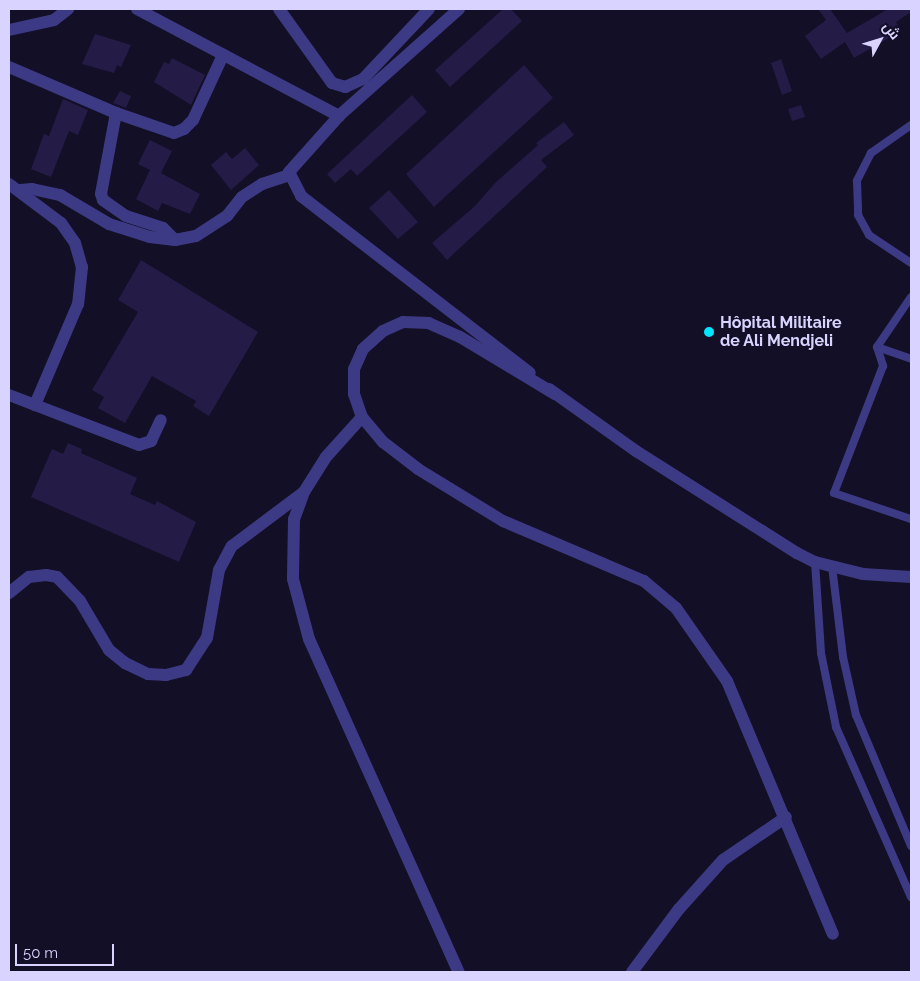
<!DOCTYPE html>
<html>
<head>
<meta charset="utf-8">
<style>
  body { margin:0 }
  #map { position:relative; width:920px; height:981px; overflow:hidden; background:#130f26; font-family:Raleway,Cairo,sans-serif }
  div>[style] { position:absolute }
  .building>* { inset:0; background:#241b47 }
  .lane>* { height:8px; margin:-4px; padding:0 4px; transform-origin:4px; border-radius:4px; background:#3d3a85 }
  .street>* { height:12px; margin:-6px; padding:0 6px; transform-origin:6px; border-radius:6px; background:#3d3a85 }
  .dots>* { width:14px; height:14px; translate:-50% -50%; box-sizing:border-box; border:2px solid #130f26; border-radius:50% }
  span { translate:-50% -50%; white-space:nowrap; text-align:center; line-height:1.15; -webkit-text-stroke:4px #130f26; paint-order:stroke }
  .poi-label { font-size:16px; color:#d9d4ff; font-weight:700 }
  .left { translate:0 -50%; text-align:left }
  .frame { position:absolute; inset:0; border:10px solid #d9d4ff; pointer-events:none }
  .north { position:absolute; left:855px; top:15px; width:50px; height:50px; -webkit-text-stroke:4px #130f26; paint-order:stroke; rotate:51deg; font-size:14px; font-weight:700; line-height:20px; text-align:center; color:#d9d4ff }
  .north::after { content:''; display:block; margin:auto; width:18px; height:22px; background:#d9d4ff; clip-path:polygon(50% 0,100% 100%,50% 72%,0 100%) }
  .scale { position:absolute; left:15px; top:944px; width:99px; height:22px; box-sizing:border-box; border:2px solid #d9d4ff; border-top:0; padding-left:6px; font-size:15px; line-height:18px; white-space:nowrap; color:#d9d4ff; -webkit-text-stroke:4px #130f26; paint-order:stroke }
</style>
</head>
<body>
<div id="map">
  <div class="building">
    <i style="clip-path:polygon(503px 9px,511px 9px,522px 21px,450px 87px,435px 70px)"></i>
    <i style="clip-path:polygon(818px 9px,830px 9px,847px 33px,888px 9px,911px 9px,911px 12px,896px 22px,901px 31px,854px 58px,845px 42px,821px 59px,805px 36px,826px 20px)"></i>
    <i style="clip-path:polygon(95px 34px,131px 45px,121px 67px,117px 65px,114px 73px,82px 64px)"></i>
    <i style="clip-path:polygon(172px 58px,205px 75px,191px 105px,154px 82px,164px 62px,169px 64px)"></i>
    <i style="clip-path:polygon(781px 59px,792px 91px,782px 95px,771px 63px)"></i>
    <i style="clip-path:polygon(524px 65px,553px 98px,434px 207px,406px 174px)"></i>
    <i style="clip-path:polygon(120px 91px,131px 96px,126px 108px,113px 103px)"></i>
    <i style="clip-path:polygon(412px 95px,427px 112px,357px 176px,351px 169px,335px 183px,327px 174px)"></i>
    <i style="clip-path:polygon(63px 99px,88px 110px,78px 135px,69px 131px,51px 177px,31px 169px,44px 134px,49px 136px)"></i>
    <i style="clip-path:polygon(801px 105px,805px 117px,792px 121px,788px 109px)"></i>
    <i style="clip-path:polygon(564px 122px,574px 135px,541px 160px,547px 167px,447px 260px,432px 243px,475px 206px,496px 182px,538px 145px,536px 143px)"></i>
    <i style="clip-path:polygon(150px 140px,172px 151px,161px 173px,200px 194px,190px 214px,162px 203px,158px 211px,136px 199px,150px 170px,138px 164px)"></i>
    <i style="clip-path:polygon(245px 148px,259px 165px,231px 190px,211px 165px,226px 152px,232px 159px)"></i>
    <i style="clip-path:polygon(389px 190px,418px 222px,398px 239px,369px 208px)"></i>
    <i style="clip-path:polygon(141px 260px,258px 332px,209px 416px,193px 406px,196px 401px,152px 376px,125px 423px,98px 408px,104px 397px,92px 390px,138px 312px,118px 300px)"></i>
    <i style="clip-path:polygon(68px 443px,82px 449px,81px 453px,137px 478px,130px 494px,155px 505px,157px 501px,196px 522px,179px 562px,31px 497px,52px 449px,63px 454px)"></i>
  </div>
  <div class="lane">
    <i style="left:911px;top:125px;width:49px;rotate:145deg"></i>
    <i style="left:871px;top:153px;width:31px;rotate:117deg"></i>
    <i style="left:857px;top:181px;width:34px;rotate:88deg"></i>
    <i style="left:858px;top:215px;width:23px;rotate:61deg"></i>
    <i style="left:869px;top:235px;width:50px;rotate:33.7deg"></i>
    <i style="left:877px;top:347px;width:20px;rotate:72deg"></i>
    <i style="left:883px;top:366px;width:136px;rotate:111.1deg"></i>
    <i style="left:834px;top:493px;width:81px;rotate:18.7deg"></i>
    <i style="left:877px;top:347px;width:60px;rotate:-55.8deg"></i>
    <i style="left:877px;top:347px;width:36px;rotate:19deg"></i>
    <i style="left:815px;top:562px;width:91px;rotate:86.2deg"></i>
    <i style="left:821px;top:653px;width:76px;rotate:78.5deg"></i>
    <i style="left:836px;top:727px;width:186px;rotate:66.2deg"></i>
    <i style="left:832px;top:566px;width:92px;rotate:83.1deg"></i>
    <i style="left:843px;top:657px;width:59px;rotate:77.4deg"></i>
    <i style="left:856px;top:715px;width:142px;rotate:67.2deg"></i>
  </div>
  <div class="street">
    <i style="left:137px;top:9px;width:229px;rotate:27.9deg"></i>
    <i style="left:279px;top:9px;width:91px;rotate:54.4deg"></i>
    <i style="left:332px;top:83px;width:14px;rotate:17deg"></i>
    <i style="left:345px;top:87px;width:20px;rotate:-24deg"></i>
    <i style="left:363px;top:79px;width:96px;rotate:-46.7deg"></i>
    <i style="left:459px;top:9px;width:161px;rotate:138.3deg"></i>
    <i style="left:339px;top:116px;width:75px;rotate:131.8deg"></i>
    <i style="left:289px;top:172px;width:27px;rotate:63deg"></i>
    <i style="left:301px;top:196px;width:289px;rotate:37.7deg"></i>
    <i style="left:9px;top:30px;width:46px;rotate:-12.5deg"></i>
    <i style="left:54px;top:20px;width:18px;rotate:-38deg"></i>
    <i style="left:9px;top:67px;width:116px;rotate:23.3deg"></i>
    <i style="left:116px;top:113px;width:61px;rotate:19deg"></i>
    <i style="left:174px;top:133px;width:11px;rotate:-22deg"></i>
    <i style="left:184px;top:129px;width:13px;rotate:-45deg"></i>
    <i style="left:193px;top:120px;width:72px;rotate:-65.2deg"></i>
    <i style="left:116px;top:113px;width:82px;rotate:100.5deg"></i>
    <i style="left:101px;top:194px;width:6px;rotate:72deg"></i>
    <i style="left:103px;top:200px;width:28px;rotate:35deg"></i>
    <i style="left:126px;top:216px;width:39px;rotate:18deg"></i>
    <i style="left:163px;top:228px;width:17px;rotate:45deg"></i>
    <i style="left:9px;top:184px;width:65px;rotate:36.9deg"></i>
    <i style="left:61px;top:223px;width:24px;rotate:55deg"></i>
    <i style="left:75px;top:243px;width:25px;rotate:74deg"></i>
    <i style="left:82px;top:267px;width:37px;rotate:96deg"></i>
    <i style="left:78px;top:304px;width:110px;rotate:113.1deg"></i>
    <i style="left:20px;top:190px;width:12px;rotate:-5deg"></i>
    <i style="left:32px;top:189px;width:29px;rotate:12deg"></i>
    <i style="left:60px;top:195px;width:57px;rotate:30.6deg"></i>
    <i style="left:109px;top:224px;width:43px;rotate:17.6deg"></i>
    <i style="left:150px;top:237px;width:25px;rotate:7deg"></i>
    <i style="left:175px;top:240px;width:21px;rotate:-11deg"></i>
    <i style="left:196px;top:236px;width:37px;rotate:-33deg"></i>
    <i style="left:227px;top:216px;width:24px;rotate:-52deg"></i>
    <i style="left:242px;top:197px;width:24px;rotate:-33deg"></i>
    <i style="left:262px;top:184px;width:29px;rotate:-18deg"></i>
    <i style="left:549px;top:389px;width:107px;rotate:35.5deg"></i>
    <i style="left:636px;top:451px;width:191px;rotate:32.4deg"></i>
    <i style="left:797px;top:553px;width:20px;rotate:27deg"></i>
    <i style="left:815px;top:562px;width:49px;rotate:14deg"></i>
    <i style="left:863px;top:574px;width:48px;rotate:3.6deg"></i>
    <i style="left:555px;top:394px;width:111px;rotate:-149deg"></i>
    <i style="left:460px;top:337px;width:34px;rotate:-156deg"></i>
    <i style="left:429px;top:323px;width:26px;rotate:-178deg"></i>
    <i style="left:403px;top:322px;width:22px;rotate:156deg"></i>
    <i style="left:383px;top:331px;width:27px;rotate:138deg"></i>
    <i style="left:363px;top:349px;width:22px;rotate:114deg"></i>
    <i style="left:354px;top:369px;width:25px;rotate:90deg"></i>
    <i style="left:354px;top:394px;width:24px;rotate:71deg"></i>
    <i style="left:362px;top:417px;width:33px;rotate:50deg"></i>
    <i style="left:383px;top:442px;width:44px;rotate:37.6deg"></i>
    <i style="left:418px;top:469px;width:100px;rotate:31.5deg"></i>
    <i style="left:503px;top:521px;width:153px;rotate:23.1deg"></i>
    <i style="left:644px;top:581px;width:42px;rotate:40.2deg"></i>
    <i style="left:676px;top:608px;width:89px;rotate:55.1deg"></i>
    <i style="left:727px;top:681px;width:274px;rotate:67.3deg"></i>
    <i style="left:9px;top:395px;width:139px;rotate:21deg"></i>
    <i style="left:139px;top:445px;width:13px;rotate:-18deg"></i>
    <i style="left:151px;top:441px;width:23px;rotate:-65deg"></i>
    <i style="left:362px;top:417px;width:54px;rotate:132deg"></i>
    <i style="left:326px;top:457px;width:41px;rotate:122.2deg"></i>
    <i style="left:304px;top:492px;width:29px;rotate:110deg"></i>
    <i style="left:294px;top:519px;width:60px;rotate:91deg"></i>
    <i style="left:293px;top:579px;width:62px;rotate:75.1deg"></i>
    <i style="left:309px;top:639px;width:365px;rotate:65.8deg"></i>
    <i style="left:9px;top:593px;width:26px;rotate:-39deg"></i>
    <i style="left:29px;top:577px;width:17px;rotate:-7deg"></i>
    <i style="left:46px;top:575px;width:11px;rotate:10deg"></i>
    <i style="left:57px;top:577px;width:33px;rotate:46deg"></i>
    <i style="left:80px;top:601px;width:57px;rotate:59.4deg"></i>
    <i style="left:109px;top:650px;width:21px;rotate:39deg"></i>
    <i style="left:125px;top:663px;width:25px;rotate:26deg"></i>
    <i style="left:148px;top:674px;width:18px;rotate:3deg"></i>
    <i style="left:166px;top:675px;width:21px;rotate:-14deg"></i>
    <i style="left:186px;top:670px;width:38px;rotate:-57deg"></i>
    <i style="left:207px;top:638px;width:69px;rotate:-80deg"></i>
    <i style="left:219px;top:570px;width:27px;rotate:-62deg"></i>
    <i style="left:232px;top:546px;width:90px;rotate:-36.9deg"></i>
    <i style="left:632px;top:972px;width:79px;rotate:-53.3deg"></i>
    <i style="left:679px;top:909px;width:66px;rotate:-48.1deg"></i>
    <i style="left:723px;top:860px;width:76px;rotate:-34.3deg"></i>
  </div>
  <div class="dots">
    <i style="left:709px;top:332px;background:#00e5ff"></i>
  </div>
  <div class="poi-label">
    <span class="left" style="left:720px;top:332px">Hôpital Militaire<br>de Ali Mendjeli</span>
  </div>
  <div class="frame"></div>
  <div class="north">ش</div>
  <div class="scale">50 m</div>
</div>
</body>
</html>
